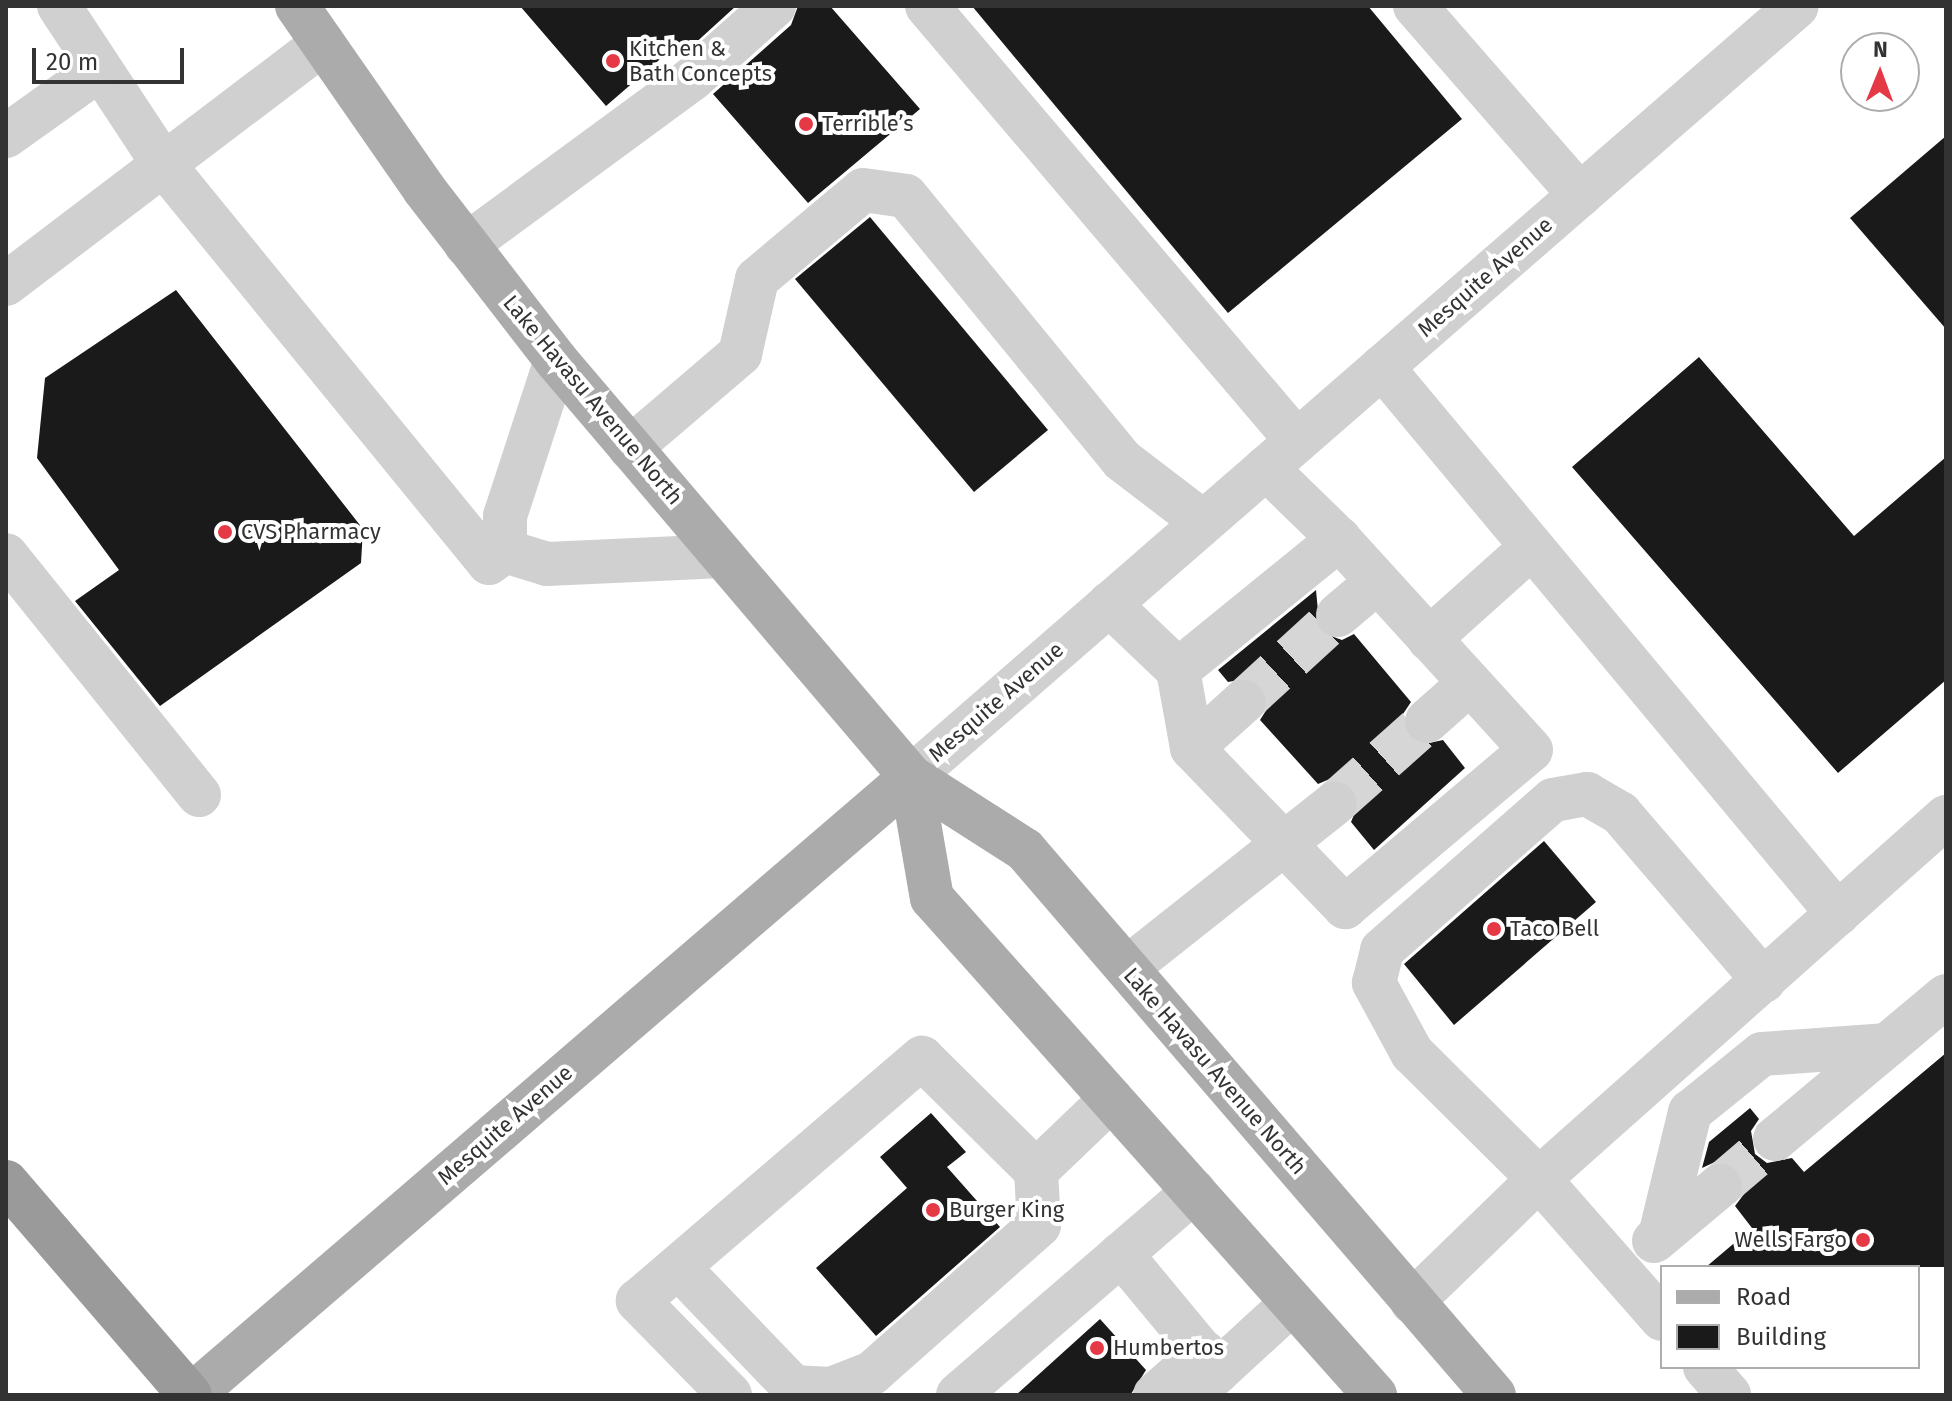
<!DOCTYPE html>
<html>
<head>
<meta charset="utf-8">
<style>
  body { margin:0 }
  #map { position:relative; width:1952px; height:1401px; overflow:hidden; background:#fff; font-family:"Fira Sans",sans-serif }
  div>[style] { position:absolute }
  .building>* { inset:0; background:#1a1a1a }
  .minor-tunnel>* { height:44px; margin-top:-22px; transform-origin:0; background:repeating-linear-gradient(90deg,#d6d6d6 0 44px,transparent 0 66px) }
  .minor>* { height:44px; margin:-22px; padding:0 22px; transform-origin:22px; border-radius:22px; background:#d0d0d0 }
  .major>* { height:44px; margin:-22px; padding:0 22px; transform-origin:22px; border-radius:22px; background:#ababab }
  .highway>* { height:44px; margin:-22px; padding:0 22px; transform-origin:22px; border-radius:22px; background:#9a9a9a }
  .dots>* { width:22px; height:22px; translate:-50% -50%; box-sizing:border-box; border:4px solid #fff; border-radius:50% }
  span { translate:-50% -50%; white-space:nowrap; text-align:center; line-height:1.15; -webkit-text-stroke:8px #fff; paint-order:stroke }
  .poi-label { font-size:22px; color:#333 }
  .left { translate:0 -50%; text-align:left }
  .right { translate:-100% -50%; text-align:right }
  .street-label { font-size:22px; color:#333 }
  .frame { position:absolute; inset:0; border:8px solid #333; pointer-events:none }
  .legend { position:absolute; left:1660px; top:1265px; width:260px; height:104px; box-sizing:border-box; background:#fff; border:2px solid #adadad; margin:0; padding:10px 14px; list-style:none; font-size:24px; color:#333 }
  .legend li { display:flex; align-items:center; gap:16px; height:40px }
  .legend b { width:40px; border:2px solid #adadad }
  .north { position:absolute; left:1840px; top:32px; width:80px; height:80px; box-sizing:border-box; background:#fff; border:2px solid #adadad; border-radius:50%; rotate:1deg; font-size:22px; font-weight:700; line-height:32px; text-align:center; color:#333 }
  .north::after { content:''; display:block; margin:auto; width:28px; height:36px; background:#e63946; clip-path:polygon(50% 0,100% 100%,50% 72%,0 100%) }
  .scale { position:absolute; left:32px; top:48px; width:152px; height:36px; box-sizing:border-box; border:4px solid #333; border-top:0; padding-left:10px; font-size:24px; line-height:28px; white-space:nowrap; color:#333; -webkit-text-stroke:6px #fff; paint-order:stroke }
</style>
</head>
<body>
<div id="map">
  <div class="building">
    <i style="clip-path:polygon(520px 6px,736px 6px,680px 57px,673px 48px,606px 106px)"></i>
    <i style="clip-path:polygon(798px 6px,830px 6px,920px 109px,808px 203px,713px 94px,791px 25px)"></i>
    <i style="clip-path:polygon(972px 6px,1368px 6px,1462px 119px,1228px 313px)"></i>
    <i style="clip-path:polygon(1946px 136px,1946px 329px,1850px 218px)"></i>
    <i style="clip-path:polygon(870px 217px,1048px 430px,974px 492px,795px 279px)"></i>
    <i style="clip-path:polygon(176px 290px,363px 529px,361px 563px,160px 706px,75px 601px,119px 570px,37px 458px,45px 378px)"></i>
    <i style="clip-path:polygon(1699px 357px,1854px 536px,1946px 457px,1946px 680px,1838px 773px,1572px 467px)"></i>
    <i style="clip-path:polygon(1316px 590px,1320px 632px,1342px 640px,1354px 634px,1411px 702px,1403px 714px,1408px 737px,1420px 745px,1443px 740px,1465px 768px,1374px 850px,1351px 822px,1360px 800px,1354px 787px,1332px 778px,1318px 784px,1260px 720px,1267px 709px,1262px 686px,1250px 678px,1228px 682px,1218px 670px)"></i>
    <i style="clip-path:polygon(1544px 841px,1596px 902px,1454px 1025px,1404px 964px)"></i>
    <i style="clip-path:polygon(1946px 1053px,1946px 1267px,1706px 1267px,1752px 1228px,1735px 1206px,1744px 1194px,1740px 1171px,1717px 1161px,1702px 1168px,1709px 1142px,1750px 1108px,1759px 1119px,1751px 1131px,1755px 1154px,1767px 1163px,1792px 1158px,1804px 1172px)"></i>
    <i style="clip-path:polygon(931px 1113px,966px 1152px,947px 1167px,1000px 1227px,876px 1336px,816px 1268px,907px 1188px,880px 1157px)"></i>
    <i style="clip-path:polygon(1100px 1319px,1146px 1370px,1131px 1394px,1016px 1395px)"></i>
  </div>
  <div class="minor-tunnel">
    <i style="left:1243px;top:702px;width:129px;rotate:-42.5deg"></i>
    <i style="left:1335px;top:803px;width:123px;rotate:-41.7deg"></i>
    <i style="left:1720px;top:1186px;width:72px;rotate:-40.5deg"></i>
  </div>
  <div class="minor">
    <i style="left:59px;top:6px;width:189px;rotate:56.6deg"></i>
    <i style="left:163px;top:164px;width:515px;rotate:50.75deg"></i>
    <i style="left:489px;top:563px;width:20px;rotate:-37deg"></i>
    <i style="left:927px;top:6px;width:571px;rotate:49.62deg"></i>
    <i style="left:1415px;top:6px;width:251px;rotate:48.9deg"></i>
    <i style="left:6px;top:136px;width:115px;rotate:-35.5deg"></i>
    <i style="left:466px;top:245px;width:280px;rotate:-36.3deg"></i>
    <i style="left:692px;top:79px;width:110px;rotate:-41.7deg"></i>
    <i style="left:6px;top:284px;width:398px;rotate:-37.2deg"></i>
    <i style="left:1382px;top:367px;width:712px;rotate:50.18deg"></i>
    <i style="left:630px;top:448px;width:145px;rotate:-40.5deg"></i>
    <i style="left:740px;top:354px;width:77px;rotate:-77.2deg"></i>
    <i style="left:757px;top:279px;width:138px;rotate:-40deg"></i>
    <i style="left:863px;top:190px;width:43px;rotate:7.9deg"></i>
    <i style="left:906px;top:196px;width:341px;rotate:50.7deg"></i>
    <i style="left:1122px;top:460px;width:102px;rotate:37.4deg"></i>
    <i style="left:505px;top:551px;width:44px;rotate:17.2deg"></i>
    <i style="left:547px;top:564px;width:176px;rotate:-2.6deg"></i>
    <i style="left:505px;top:551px;width:35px;rotate:-90deg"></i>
    <i style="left:505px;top:516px;width:164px;rotate:-71.9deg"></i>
    <i style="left:6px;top:555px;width:308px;rotate:51.2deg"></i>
    <i style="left:1109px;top:604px;width:95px;rotate:43.7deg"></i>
    <i style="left:1178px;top:670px;width:208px;rotate:-39.1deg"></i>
    <i style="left:1339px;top:539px;width:102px;rotate:-135.8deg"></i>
    <i style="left:1338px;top:615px;width:51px;rotate:-40.2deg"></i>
    <i style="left:1429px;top:639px;width:138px;rotate:-41.8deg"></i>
    <i style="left:1178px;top:670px;width:79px;rotate:79.8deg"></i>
    <i style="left:1192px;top:748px;width:221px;rotate:46.1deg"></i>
    <i style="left:1345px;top:907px;width:243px;rotate:-40.2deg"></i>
    <i style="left:1531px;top:750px;width:285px;rotate:-132.3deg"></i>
    <i style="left:1427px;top:721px;width:57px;rotate:-41.5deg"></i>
    <i style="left:1192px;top:748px;width:69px;rotate:-42deg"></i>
    <i style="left:911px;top:777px;width:1174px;rotate:-41.03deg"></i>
    <i style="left:1127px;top:968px;width:265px;rotate:-38.4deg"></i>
    <i style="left:1775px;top:1139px;width:223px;rotate:-39.9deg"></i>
    <i style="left:1660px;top:1236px;width:128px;rotate:-76.4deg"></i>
    <i style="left:1690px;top:1112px;width:92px;rotate:-38.9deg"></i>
    <i style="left:1762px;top:1054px;width:126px;rotate:-4.1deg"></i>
    <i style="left:1654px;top:1241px;width:86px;rotate:-39.8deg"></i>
    <i style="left:1121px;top:1254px;width:152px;rotate:50.3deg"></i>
    <i style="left:679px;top:1268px;width:165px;rotate:46.2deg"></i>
    <i style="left:793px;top:1387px;width:38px;rotate:3deg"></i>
    <i style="left:831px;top:1389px;width:44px;rotate:-21.3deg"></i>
    <i style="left:872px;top:1373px;width:223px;rotate:-41.5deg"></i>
    <i style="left:1039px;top:1225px;width:54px;rotate:-93.2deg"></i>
    <i style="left:1412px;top:1302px;width:177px;rotate:-44.1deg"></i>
    <i style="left:1539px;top:1179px;width:545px;rotate:-41.65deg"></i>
    <i style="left:1662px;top:1319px;width:186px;rotate:-131.3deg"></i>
    <i style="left:1539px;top:1179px;width:179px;rotate:-135.2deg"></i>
    <i style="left:1412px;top:1053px;width:80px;rotate:-118.5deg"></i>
    <i style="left:1374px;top:983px;width:34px;rotate:-76deg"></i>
    <i style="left:1382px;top:950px;width:227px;rotate:-41.3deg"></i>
    <i style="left:1553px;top:800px;width:35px;rotate:-10deg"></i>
    <i style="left:1587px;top:794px;width:38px;rotate:30deg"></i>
    <i style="left:1620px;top:813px;width:221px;rotate:49.4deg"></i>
    <i style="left:1705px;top:1367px;width:37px;rotate:49deg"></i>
    <i style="left:730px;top:1395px;width:132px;rotate:-134.4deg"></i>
    <i style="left:638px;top:1301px;width:374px;rotate:-40.6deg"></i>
    <i style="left:922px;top:1058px;width:161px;rotate:44.7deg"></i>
    <i style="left:1036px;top:1171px;width:104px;rotate:-43.8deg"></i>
    <i style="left:958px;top:1395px;width:312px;rotate:-40.8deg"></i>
    <i style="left:1155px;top:1395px;width:65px;rotate:-41.3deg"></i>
    <i style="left:1192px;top:1395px;width:134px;rotate:-42.6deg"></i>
  </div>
  <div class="major">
    <i style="left:297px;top:6px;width:223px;rotate:55.2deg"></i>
    <i style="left:424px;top:189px;width:216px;rotate:52.3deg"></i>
    <i style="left:556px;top:360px;width:548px;rotate:49.59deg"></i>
    <i style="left:911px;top:777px;width:135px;rotate:32.6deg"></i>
    <i style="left:1025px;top:850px;width:719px;rotate:49.29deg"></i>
    <i style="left:911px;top:777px;width:123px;rotate:80.2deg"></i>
    <i style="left:932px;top:898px;width:666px;rotate:48.29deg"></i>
    <i style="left:192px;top:1395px;width:948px;rotate:-40.68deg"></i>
  </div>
  <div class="highway">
    <i style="left:6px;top:1182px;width:281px;rotate:49.2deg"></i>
  </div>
  <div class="dots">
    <i style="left:613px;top:61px;background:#e63946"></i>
    <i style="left:806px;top:124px;background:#e63946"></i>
    <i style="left:225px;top:532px;background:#e63946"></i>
    <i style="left:1494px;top:929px;background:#e63946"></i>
    <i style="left:933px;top:1210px;background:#e63946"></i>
    <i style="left:1863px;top:1240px;background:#e63946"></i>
    <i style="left:1097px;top:1348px;background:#e63946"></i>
  </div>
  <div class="poi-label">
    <span class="left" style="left:629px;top:61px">Kitchen &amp;<br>Bath Concepts</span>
    <span class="left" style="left:822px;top:124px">Terrible’s</span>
    <span class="left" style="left:241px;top:532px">CVS Pharmacy</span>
    <span class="left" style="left:1510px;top:929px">Taco Bell</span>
    <span class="left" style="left:949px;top:1210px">Burger King</span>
    <span class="right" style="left:1847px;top:1240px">Wells Fargo</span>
    <span class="left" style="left:1113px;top:1348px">Humbertos</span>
  </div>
  <div class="street-label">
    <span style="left:1485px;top:277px;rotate:-41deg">Mesquite Avenue</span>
    <span style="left:593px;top:400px;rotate:50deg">Lake Havasu Avenue North</span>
    <span style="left:996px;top:702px;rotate:-41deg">Mesquite Avenue</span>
    <span style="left:1215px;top:1071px;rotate:49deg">Lake Havasu Avenue North</span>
    <span style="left:505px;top:1125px;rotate:-41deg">Mesquite Avenue</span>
  </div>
  <div class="frame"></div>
  <ul class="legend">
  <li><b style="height:10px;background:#ababab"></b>Road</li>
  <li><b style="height:22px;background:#1a1a1a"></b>Building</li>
  </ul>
  <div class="north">N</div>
  <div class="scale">20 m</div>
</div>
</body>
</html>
